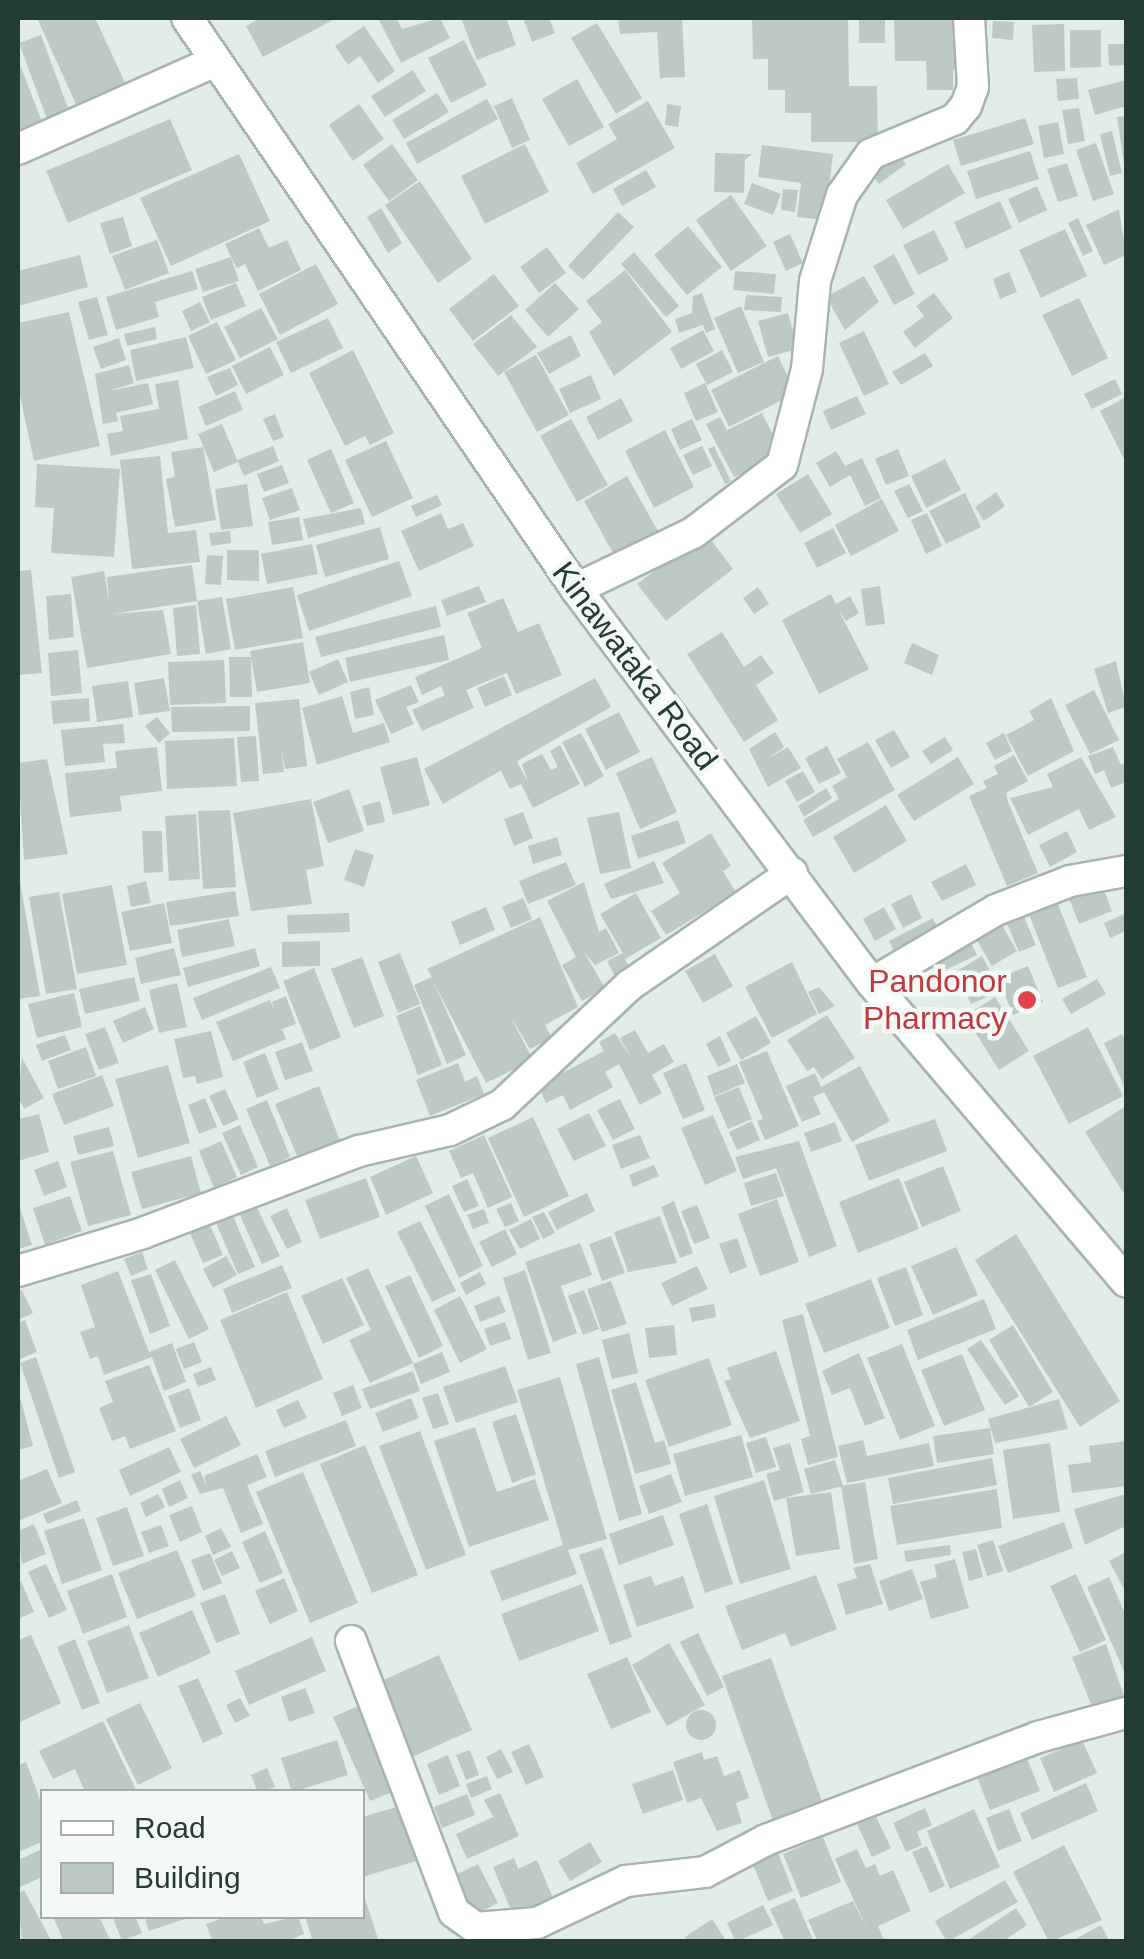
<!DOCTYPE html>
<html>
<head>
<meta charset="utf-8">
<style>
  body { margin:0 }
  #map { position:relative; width:1144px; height:1959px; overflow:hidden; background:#e3ede8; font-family:Arial,sans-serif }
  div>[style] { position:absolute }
  .building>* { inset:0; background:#bccac3 }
  .round { border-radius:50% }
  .roads { filter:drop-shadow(2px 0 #a6b5ae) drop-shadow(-2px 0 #a6b5ae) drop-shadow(0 2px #a6b5ae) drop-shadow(0 -2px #a6b5ae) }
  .minor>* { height:30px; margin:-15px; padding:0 15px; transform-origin:15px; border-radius:15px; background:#fff }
  .dots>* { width:28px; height:28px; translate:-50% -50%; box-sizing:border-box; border:5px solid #f4f9f6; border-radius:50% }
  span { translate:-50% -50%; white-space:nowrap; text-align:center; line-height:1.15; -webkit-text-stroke:9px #f4f9f6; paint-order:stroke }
  .street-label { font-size:32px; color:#243d34 }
  .health-label { font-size:32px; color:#be3a42 }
  .right { translate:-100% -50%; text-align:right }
  .frame { position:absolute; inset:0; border:20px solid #243d34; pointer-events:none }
  .legend { position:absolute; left:40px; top:1789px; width:325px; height:130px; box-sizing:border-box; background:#f4f9f6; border:2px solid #a1aea8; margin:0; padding:12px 18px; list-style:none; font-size:30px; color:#243d34 }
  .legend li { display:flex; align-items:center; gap:20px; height:50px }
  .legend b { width:50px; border:2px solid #a1aea8 }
</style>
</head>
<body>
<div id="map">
  <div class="building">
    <i style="clip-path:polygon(37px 18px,95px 18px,128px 89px,79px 111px)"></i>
    <i style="clip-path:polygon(261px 18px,337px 18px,263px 57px,246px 26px)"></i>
    <i style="clip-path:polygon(378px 18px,396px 18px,402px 29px,440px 18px,450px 38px,401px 63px)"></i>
    <i style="clip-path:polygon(461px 18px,506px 18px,516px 45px,477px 60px)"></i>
    <i style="clip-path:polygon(523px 18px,549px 18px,555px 33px,532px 42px)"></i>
    <i style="clip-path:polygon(618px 18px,682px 18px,685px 77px,660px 78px,657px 32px,620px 34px)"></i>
    <i style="clip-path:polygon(752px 18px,848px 18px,849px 86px,877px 86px,878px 142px,811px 142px,811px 113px,785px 113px,785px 90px,768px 90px,768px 59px,753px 59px)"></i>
    <i style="clip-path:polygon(859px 18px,885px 18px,885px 43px,859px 43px)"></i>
    <i style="clip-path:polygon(894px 18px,967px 18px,968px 69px,953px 70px,953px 90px,927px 90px,926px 61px,895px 61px)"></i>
    <i style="clip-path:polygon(993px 21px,1014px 22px,1013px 40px,992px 38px)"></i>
    <i style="clip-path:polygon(597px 23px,642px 98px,616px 114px,571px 38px)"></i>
    <i style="clip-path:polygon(1064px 24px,1065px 71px,1034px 72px,1032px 25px)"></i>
    <i style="clip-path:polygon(364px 26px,395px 71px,378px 83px,360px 56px,348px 65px,335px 46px)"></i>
    <i style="clip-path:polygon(1070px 30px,1101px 30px,1101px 67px,1070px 68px)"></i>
    <i style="clip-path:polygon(41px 35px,72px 119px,50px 127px,19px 43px)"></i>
    <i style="clip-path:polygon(464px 40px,487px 85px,451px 103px,428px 58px)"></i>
    <i style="clip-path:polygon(1108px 44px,1126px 44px,1126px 65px,1109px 66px)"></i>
    <i style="clip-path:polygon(21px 67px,45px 130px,18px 140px,18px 68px)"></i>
    <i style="clip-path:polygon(413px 70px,426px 91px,385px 117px,371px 96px)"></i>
    <i style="clip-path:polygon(1077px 78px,1079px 99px,1058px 101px,1056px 79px)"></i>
    <i style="clip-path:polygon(577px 79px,604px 127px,569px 146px,542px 99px)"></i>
    <i style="clip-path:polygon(1126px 80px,1126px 106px,1095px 115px,1088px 90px)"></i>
    <i style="clip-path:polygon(437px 93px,449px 112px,404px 139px,392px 120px)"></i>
    <i style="clip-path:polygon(512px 98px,530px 140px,512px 148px,494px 106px)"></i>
    <i style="clip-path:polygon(487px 99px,498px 119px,417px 164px,406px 143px)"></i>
    <i style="clip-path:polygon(648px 101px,675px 148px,593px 194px,576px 163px,617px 139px,608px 124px)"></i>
    <i style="clip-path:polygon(359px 104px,384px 139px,353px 161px,329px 125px)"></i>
    <i style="clip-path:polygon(667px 104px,681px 106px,678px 127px,665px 125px)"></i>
    <i style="clip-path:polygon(1079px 108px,1085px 141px,1068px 144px,1062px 110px)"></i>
    <i style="clip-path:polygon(1126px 116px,1126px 164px,1124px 164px,1117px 117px)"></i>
    <i style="clip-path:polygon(1025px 118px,1034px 144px,961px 166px,953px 140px)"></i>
    <i style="clip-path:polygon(170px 119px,192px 170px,68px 223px,46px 171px)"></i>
    <i style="clip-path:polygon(1058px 122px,1064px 154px,1044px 158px,1038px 126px)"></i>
    <i style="clip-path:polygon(1112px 131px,1122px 173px,1110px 176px,1100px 134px)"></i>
    <i style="clip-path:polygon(1096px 143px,1114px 194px,1093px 201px,1076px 150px)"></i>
    <i style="clip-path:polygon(392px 144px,418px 180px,389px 201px,363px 165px)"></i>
    <i style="clip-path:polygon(525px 144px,549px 192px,485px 224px,461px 176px)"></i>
    <i style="clip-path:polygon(762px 145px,833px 154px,825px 220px,797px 217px,801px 183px,758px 177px)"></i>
    <i style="clip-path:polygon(895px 150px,906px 164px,879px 184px,869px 170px)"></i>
    <i style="clip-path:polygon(1030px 151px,1039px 179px,976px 199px,967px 171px)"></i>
    <i style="clip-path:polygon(715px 153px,752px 154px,745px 160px,744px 193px,714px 192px)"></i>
    <i style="clip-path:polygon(239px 154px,270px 221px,171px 266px,140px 198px)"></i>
    <i style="clip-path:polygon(1067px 163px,1078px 196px,1058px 202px,1047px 169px)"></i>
    <i style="clip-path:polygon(948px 164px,965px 193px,903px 229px,886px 200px)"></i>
    <i style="clip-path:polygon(646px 170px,656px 187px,622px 206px,613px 189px)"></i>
    <i style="clip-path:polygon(420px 181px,472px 259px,438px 283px,385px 205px)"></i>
    <i style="clip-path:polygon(752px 183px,781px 194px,773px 215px,744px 204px)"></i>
    <i style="clip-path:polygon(1037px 186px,1047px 210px,1019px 223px,1008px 199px)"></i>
    <i style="clip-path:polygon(783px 189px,798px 190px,795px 212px,781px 210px)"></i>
    <i style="clip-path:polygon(731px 195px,767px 246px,731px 271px,696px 220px)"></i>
    <i style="clip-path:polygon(1000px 201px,1012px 228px,966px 249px,954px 222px)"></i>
    <i style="clip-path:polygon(381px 208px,402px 243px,388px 253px,367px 217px)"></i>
    <i style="clip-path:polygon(1119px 209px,1126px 255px,1104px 265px,1086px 225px)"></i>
    <i style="clip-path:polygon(618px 212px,634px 227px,583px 280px,568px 266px)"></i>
    <i style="clip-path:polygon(123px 217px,132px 246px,110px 254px,100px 223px)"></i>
    <i style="clip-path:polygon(1078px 218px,1093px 251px,1083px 256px,1068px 223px)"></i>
    <i style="clip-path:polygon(688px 226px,722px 267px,687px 295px,654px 255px)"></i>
    <i style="clip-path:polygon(259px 228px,269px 248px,287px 240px,301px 270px,258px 291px,245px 264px,237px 268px,231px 257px,239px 281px,203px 292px,195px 269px,231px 257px,225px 244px)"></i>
    <i style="clip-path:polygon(1065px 229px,1087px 276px,1041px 298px,1019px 250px)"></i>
    <i style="clip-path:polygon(934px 230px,949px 260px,918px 275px,903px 245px)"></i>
    <i style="clip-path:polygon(790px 234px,803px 263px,786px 271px,773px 242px)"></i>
    <i style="clip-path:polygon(157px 240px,169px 273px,125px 290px,112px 256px)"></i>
    <i style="clip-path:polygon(547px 247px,566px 273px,539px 293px,520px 267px)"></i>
    <i style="clip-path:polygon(634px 252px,679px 306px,666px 317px,621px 264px)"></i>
    <i style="clip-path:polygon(894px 254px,915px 294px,894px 305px,873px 266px)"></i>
    <i style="clip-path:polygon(80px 255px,88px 287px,18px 306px,18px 271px)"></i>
    <i style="clip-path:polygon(316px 264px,338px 304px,280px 335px,259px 294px)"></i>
    <i style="clip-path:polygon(625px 270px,672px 332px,614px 376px,589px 332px,602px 322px,586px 301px)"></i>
    <i style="clip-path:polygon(192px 271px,198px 289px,155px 302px,159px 317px,116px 330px,106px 297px)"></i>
    <i style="clip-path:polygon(735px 271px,776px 274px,774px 294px,733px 290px)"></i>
    <i style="clip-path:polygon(1009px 272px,1017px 292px,1000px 299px,993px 279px)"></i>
    <i style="clip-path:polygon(494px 274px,519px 306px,473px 341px,449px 309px)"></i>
    <i style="clip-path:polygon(864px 276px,879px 302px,845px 330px,826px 297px)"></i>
    <i style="clip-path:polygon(236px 283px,246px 306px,211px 320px,202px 297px)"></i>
    <i style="clip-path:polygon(555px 283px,579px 309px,548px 337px,525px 310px)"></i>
    <i style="clip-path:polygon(702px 293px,715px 329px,706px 333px,703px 325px,679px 333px,675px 319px,692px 313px,693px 296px)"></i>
    <i style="clip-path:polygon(934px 293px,953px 318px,915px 348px,903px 332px,924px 316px,916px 306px)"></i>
    <i style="clip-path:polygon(746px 295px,782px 297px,781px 312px,744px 310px)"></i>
    <i style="clip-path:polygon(97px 297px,108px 335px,89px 340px,78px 302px)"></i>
    <i style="clip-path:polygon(1079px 298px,1108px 358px,1072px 376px,1042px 315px)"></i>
    <i style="clip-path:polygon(200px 302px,210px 322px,191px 331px,182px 311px)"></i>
    <i style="clip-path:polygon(741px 306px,764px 362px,738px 373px,714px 318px)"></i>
    <i style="clip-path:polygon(261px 308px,278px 339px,240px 358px,224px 327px)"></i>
    <i style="clip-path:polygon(69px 312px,100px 446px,34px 461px,18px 387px,18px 323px)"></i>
    <i style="clip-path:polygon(788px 313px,798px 349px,768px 357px,758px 321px)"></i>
    <i style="clip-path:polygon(511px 315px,537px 347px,498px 376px,473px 344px)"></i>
    <i style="clip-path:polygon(328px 318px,343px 348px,291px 373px,276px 342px)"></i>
    <i style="clip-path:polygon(217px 322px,236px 360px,206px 374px,188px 336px)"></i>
    <i style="clip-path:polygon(155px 327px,157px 339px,127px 346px,124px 334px)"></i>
    <i style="clip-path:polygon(703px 330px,714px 351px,681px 369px,670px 348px)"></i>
    <i style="clip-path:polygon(864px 331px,889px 384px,864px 396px,839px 343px)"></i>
    <i style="clip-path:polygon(571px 335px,581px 356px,549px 374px,537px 353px)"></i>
    <i style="clip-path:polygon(186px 337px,194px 368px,136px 381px,130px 350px)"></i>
    <i style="clip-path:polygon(119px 338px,126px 360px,101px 369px,93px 347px)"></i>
    <i style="clip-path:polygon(270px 347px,284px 375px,246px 394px,232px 366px)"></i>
    <i style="clip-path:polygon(353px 350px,394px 433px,370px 445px,365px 436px,345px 446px,309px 373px)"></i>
    <i style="clip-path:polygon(722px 350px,733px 372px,707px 385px,696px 364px)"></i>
    <i style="clip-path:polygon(925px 353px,933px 366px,901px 385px,892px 372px)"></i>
    <i style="clip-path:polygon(536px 355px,569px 415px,537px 432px,504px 372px)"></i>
    <i style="clip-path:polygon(778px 356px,796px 393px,729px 427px,711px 390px)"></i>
    <i style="clip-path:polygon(129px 365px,134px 383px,109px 391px,148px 383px,153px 404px,116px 413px,118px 421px,103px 424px,95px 374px)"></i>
    <i style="clip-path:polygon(230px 368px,238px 385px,216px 396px,207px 377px)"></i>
    <i style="clip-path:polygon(591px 375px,601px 399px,570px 413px,559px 389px)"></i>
    <i style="clip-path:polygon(1115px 379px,1122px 394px,1092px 409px,1084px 394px)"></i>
    <i style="clip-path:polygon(178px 380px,188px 439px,111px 456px,107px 434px,123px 431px,120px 416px,159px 409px,155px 384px)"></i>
    <i style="clip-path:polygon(705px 383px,718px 412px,696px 421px,684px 393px)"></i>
    <i style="clip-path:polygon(235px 391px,243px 410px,206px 426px,198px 407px)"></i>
    <i style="clip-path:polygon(857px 396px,866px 414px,831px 430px,823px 411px)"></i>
    <i style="clip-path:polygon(1126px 397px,1126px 463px,1100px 411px)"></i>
    <i style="clip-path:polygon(621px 398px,633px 421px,598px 440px,586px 417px)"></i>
    <i style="clip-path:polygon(762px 413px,783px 455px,734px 477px,706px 424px,720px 417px,727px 430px)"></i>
    <i style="clip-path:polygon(275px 414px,284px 437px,273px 441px,263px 419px)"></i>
    <i style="clip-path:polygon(571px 419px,608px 485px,577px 502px,540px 436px)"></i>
    <i style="clip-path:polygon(692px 419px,702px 440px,680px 450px,671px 429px)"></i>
    <i style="clip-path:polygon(222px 424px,238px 462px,214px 472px,198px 434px)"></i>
    <i style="clip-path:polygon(665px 430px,694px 487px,654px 508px,625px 451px)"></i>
    <i style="clip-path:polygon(386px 441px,413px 498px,372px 517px,345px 460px)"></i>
    <i style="clip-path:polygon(273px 446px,279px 461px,244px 476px,237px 460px)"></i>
    <i style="clip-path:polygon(702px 446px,712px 466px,693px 475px,683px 455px)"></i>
    <i style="clip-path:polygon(714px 446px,731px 481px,725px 484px,708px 449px)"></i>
    <i style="clip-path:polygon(203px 447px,216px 520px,175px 527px,166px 479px,175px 477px,171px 452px)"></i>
    <i style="clip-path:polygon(331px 449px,354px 503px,331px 513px,307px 460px)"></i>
    <i style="clip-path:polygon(898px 449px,909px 476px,886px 485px,875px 459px)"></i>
    <i style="clip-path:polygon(836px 451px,845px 466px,862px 458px,881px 498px,865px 506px,850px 475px,830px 487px,816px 463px)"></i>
    <i style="clip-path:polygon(160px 456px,168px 533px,196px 530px,200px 562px,132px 569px,120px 460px)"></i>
    <i style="clip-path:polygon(945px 459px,961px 490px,926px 508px,911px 476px)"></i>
    <i style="clip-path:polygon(37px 464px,120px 469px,114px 557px,51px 553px,54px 508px,35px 507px)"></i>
    <i style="clip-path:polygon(282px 465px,289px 483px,264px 492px,257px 474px)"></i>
    <i style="clip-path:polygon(808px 474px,832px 514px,800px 533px,776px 494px)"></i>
    <i style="clip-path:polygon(627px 476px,662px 538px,618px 562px,584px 501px)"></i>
    <i style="clip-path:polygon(247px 484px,253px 526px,221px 530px,215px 489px)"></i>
    <i style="clip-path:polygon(909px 484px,923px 511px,908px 518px,894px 491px)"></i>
    <i style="clip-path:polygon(292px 488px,300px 510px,270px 520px,262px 498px)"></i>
    <i style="clip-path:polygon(996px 492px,1005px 506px,984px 521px,975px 507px)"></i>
    <i style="clip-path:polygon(965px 493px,981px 527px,946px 544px,929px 511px)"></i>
    <i style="clip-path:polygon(437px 495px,442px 505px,416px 517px,411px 506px)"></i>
    <i style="clip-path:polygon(882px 499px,899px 531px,851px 556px,835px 525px)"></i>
    <i style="clip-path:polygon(361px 508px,365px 524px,308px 538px,303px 519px)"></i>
    <i style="clip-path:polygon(441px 513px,448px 529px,463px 523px,474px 546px,419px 571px,401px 531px)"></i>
    <i style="clip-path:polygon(927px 513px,942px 546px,926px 554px,911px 520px)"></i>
    <i style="clip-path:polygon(299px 517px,303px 540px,272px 545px,268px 522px)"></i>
    <i style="clip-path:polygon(380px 527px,389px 559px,325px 577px,316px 545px)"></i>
    <i style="clip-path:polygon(833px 528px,846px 553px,817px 568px,804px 543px)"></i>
    <i style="clip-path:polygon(230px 531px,231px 543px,211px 546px,209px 533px)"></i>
    <i style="clip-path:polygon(705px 532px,733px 569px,666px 621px,637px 584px)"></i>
    <i style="clip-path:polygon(312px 544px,318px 574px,267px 584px,261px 554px)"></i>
    <i style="clip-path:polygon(227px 550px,259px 550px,259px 581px,227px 580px)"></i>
    <i style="clip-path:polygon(207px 555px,223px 556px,221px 585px,205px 584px)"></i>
    <i style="clip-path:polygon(399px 561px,412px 596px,309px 631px,297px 595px)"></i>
    <i style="clip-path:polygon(192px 565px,197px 601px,112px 614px,163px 610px,171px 654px,87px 668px,71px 577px,104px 571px,109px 601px,107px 577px)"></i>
    <i style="clip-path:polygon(31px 570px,42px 673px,18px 675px,18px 571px)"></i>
    <i style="clip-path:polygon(479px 586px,486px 602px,447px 616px,441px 600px)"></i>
    <i style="clip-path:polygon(880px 586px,885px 624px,866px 626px,861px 589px)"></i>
    <i style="clip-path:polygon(293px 587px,303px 638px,235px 650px,226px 599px)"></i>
    <i style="clip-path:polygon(758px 587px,769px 604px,754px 614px,743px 598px)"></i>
    <i style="clip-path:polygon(71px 594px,74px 637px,49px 640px,46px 596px)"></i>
    <i style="clip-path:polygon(831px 594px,836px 604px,850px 596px,859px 613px,846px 621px,839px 611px,869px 669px,819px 694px,782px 620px)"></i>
    <i style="clip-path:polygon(222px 597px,231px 649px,206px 654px,197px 601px)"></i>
    <i style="clip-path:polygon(503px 598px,518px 632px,539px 623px,562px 675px,516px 694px,507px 673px,466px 690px,474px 708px,422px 731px,412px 710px,445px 695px,441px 686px,422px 695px,415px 677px,482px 648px,467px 613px)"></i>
    <i style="clip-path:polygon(196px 605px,200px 654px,177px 656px,173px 608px)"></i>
    <i style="clip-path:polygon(436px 606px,441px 627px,321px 657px,315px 637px)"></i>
    <i style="clip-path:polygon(722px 632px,744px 667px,761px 655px,774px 673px,756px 685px,778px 720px,744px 742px,687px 654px)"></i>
    <i style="clip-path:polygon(444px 635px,449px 660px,350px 682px,345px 658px)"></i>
    <i style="clip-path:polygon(303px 642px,310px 683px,257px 692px,250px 651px)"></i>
    <i style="clip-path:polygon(912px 643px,939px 655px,932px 675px,904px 663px)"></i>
    <i style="clip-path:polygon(78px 650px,82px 693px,51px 696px,48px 653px)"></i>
    <i style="clip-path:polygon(229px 657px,251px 657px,252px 697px,230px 697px)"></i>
    <i style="clip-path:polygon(338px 659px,348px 682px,319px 695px,309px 672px)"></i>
    <i style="clip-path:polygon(224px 660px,226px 703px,170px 705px,168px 662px)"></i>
    <i style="clip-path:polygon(1116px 661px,1126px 707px,1108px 713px,1094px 669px)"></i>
    <i style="clip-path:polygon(504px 676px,512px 695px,485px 707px,477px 688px)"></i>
    <i style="clip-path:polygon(164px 678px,170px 711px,139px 715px,134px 683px)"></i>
    <i style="clip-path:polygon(595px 678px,611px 707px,443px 804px,424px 769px)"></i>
    <i style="clip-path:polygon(128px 681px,133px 717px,97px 722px,92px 686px)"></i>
    <i style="clip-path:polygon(411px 685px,419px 702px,406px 707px,414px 724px,391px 734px,375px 700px)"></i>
    <i style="clip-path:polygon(369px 687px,374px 715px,355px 719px,350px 692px)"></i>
    <i style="clip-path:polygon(1094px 690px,1119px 740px,1090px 754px,1065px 705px)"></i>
    <i style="clip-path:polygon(342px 696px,353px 733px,384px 723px,390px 742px,317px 765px,302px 708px)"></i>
    <i style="clip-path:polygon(89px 698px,90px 721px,53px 724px,51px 701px)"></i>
    <i style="clip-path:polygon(1051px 698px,1074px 751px,1028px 776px,1006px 735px,1034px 720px,1029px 711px)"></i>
    <i style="clip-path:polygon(299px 699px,307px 766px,285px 769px,281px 747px,284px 772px,263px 774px,255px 703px)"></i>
    <i style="clip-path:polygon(250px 706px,250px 731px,172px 732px,171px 707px)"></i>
    <i style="clip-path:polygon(619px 712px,640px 752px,606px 770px,585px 729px)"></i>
    <i style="clip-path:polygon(157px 717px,170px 733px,159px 743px,145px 726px)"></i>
    <i style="clip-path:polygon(123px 724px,125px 743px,103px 744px,105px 762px,65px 766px,61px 730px)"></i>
    <i style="clip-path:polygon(894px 730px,910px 757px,891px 768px,875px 740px)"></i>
    <i style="clip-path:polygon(775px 732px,784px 747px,769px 758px,788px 747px,801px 768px,768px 787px,749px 749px)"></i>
    <i style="clip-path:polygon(581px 733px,604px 776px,585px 787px,562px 742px)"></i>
    <i style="clip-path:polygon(1004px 733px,1012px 751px,995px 760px,986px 743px)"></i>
    <i style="clip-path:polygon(256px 736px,259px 781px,241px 782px,237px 737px)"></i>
    <i style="clip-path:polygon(945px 737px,953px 750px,931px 764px,922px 751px)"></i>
    <i style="clip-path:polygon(234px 738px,237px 786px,167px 789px,165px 741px)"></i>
    <i style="clip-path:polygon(868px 742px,895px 790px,813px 837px,803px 820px,839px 799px,832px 786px,847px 777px,837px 759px)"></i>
    <i style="clip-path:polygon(560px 745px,580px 784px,533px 808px,521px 784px,510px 789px,500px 769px,516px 760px,528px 782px,522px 764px,542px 754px,551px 770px,558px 767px,550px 751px)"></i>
    <i style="clip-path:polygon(827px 746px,841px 773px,819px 784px,805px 758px)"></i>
    <i style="clip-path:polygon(157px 747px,162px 791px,120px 796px,122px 811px,70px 817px,65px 773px,117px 768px,115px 751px)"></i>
    <i style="clip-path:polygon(1113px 747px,1121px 765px,1126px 763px,1126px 782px,1111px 788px,1104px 770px,1095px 774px,1088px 756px)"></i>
    <i style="clip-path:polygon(1014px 755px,1028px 781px,1006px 793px,1008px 802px,1038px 873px,1007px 886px,969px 796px,987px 788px,983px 781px,998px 774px,994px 766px)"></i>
    <i style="clip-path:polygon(417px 757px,430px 805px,393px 815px,380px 767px)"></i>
    <i style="clip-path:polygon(652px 757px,677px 812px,640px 829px,616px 773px)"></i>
    <i style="clip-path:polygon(958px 757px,974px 784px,914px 821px,897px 795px)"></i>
    <i style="clip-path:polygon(1081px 757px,1116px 817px,1089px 830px,1079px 809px,1028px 835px,1010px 798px,1053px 787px,1047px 774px)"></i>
    <i style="clip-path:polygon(47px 759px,68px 854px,24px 860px,18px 763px)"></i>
    <i style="clip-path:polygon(803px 771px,815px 792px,797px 802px,785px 781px)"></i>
    <i style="clip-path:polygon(826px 788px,832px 798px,804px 817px,798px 806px)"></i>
    <i style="clip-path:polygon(349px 789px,364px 831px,328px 843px,313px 802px)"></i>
    <i style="clip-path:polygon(311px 799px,324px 866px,306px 870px,312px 904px,251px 911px,233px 813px)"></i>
    <i style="clip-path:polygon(380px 801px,385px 822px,367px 826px,362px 806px)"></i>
    <i style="clip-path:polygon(886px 805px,907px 841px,854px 873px,833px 837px)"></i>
    <i style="clip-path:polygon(230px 810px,236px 887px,203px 889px,198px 811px)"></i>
    <i style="clip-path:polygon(523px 812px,533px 838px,514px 846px,504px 819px)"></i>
    <i style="clip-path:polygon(619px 812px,631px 868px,600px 874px,587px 818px)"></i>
    <i style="clip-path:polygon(196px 814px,200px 879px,169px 881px,165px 816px)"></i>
    <i style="clip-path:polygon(678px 820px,686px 843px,638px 859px,631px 836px)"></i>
    <i style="clip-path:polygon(142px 831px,162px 831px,163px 872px,144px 873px)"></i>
    <i style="clip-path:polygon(1067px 831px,1077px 852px,1050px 867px,1039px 845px)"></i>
    <i style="clip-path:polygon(711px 833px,731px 866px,723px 871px,736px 892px,666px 935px,651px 911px,680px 893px,662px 863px)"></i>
    <i style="clip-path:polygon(557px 837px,562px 855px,533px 864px,528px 846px)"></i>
    <i style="clip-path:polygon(355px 849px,374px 855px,364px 887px,344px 880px)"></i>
    <i style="clip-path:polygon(654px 861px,664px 883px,611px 899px,604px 884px)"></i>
    <i style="clip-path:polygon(566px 862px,576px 885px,528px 904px,519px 881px)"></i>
    <i style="clip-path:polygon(966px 864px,976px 885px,942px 901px,931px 882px)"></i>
    <i style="clip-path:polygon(18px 870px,40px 996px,18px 999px)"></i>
    <i style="clip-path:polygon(146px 881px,151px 903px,131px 907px,127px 886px)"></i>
    <i style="clip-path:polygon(584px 882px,599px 932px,606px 928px,619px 953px,595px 965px,584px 952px,605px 988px,582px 1001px,562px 965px,576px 957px,547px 901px)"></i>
    <i style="clip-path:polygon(1101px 883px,1112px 911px,1079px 924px,1068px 896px)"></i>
    <i style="clip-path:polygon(112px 885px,127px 965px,77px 974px,62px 894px)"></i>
    <i style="clip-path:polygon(235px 891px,239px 916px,170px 926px,166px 902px)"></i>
    <i style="clip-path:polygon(59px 892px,77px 989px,46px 994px,29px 897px)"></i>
    <i style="clip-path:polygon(636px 893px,661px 938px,625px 959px,632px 972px,617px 980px,607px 961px,623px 953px,600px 914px)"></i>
    <i style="clip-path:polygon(911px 894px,922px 918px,903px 928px,891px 904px)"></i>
    <i style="clip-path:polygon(1055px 897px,1087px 977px,1058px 988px,1026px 907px)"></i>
    <i style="clip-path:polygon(523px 898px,532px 919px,511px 928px,502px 907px)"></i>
    <i style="clip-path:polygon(164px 903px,172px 943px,130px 951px,121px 912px)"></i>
    <i style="clip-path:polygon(486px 907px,495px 930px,460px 945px,451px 922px)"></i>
    <i style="clip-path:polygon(884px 907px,896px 929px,875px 941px,863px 919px)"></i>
    <i style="clip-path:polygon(1020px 908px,1036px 945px,1019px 952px,1003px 914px)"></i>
    <i style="clip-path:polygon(349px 913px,350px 932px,288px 934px,287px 915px)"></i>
    <i style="clip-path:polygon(1126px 913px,1126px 931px,1110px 938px,1104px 923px)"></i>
    <i style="clip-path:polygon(540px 917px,578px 1007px,545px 1025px,552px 1038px,530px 1049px,509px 1014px,533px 1060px,486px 1083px,434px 983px,466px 1055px,447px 1064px,414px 985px,432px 977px,427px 969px)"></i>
    <i style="clip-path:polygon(933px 918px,940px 933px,896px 955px,889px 941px)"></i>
    <i style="clip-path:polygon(229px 919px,235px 946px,182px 957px,177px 930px)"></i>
    <i style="clip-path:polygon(1000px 922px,1017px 951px,992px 966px,975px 937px)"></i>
    <i style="clip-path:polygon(967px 935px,977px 955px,939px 973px,929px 953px)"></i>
    <i style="clip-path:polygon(320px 941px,320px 966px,282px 967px,282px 942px)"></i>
    <i style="clip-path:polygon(174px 948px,181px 975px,141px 984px,135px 958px)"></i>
    <i style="clip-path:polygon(255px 948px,260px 966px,188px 987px,183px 968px)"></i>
    <i style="clip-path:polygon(400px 953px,420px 1004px,398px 1013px,378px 962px)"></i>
    <i style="clip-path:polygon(715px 954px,733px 986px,703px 1003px,685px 971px)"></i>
    <i style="clip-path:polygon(982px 956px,990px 971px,951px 994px,943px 979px)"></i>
    <i style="clip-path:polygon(362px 957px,384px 1016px,354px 1028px,331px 969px)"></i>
    <i style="clip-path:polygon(792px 962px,817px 1014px,772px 1038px,745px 987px)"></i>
    <i style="clip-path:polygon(1028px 966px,1043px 1002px,1013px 1015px,998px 978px)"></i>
    <i style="clip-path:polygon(271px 967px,280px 988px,202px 1020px,193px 998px)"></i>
    <i style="clip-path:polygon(314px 968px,341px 1037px,310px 1050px,283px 981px)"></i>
    <i style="clip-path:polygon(134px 977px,140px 1001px,85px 1014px,79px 989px)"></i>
    <i style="clip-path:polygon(1097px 979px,1106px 994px,1071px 1014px,1062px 999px)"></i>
    <i style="clip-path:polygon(177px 983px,187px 1027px,159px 1033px,149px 990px)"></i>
    <i style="clip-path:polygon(981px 983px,987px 997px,971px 1004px,965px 991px)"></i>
    <i style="clip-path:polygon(819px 987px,835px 1006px,819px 1014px,808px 992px)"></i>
    <i style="clip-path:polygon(74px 993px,82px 1027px,37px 1038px,28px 1004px)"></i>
    <i style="clip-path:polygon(286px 996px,296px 1024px,282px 1029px,286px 1039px,233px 1061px,216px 1022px,270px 1000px,275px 1012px,272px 1002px)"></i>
    <i style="clip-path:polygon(995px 997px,1029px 1051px,999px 1070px,965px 1016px)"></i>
    <i style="clip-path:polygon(420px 1006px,442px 1065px,418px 1075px,396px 1016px)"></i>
    <i style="clip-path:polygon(145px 1007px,154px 1029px,123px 1043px,113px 1021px)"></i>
    <i style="clip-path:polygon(827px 1015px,855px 1058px,822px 1079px,814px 1067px,807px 1071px,787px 1040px)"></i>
    <i style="clip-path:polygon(756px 1016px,771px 1043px,741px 1060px,726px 1033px)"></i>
    <i style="clip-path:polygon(105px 1027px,119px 1063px,99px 1070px,85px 1034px)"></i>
    <i style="clip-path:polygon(1088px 1027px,1123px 1096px,1069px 1124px,1033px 1056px)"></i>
    <i style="clip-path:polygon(635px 1030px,648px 1053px,664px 1044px,674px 1062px,652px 1075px,662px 1093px,640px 1105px,619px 1064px,605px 1072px,613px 1087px,570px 1110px,563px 1095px,546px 1103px,538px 1086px,604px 1051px,599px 1042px,615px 1033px,631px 1058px,620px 1038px)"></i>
    <i style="clip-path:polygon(211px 1031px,223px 1077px,197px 1084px,195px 1076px,183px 1078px,174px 1039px)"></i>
    <i style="clip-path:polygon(1122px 1034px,1126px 1043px,1126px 1090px,1104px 1043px)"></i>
    <i style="clip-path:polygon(65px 1035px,71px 1050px,42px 1061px,36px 1045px)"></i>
    <i style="clip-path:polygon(720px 1036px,731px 1061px,718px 1067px,706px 1044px)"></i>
    <i style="clip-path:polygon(302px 1042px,313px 1071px,285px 1080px,275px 1052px)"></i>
    <i style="clip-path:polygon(86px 1047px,96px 1076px,58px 1089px,48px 1061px)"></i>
    <i style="clip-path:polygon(767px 1051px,799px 1126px,765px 1140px,757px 1121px,763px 1119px,739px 1062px)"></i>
    <i style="clip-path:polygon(265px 1053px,279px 1089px,257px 1098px,243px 1062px)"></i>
    <i style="clip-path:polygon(22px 1058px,44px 1098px,24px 1109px,18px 1097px)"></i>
    <i style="clip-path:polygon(458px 1063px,465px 1082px,477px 1076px,484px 1094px,430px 1116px,416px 1080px)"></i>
    <i style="clip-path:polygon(686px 1063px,705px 1110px,683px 1119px,663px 1073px)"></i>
    <i style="clip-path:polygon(737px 1064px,745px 1083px,714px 1096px,707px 1076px)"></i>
    <i style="clip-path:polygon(168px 1065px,190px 1143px,138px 1158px,115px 1079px)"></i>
    <i style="clip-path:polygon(860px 1066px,890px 1121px,852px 1142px,824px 1092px,813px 1097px,821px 1114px,802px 1122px,786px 1086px,815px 1073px,821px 1087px)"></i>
    <i style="clip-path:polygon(102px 1075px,114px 1106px,64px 1125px,52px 1094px)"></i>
    <i style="clip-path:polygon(319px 1086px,340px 1141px,298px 1158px,275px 1104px)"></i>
    <i style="clip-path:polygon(739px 1087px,752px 1119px,728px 1129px,714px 1097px)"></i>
    <i style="clip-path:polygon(225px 1089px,239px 1119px,223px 1126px,209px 1096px)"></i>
    <i style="clip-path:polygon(205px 1098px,217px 1127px,199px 1134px,188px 1105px)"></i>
    <i style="clip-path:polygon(620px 1099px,635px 1129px,613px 1140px,597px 1110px)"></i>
    <i style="clip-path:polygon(267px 1100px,290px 1157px,270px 1166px,246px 1109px)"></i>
    <i style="clip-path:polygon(1126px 1106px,1126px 1197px,1085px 1132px)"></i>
    <i style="clip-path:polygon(589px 1113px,606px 1146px,574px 1161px,557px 1129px)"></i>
    <i style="clip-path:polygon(39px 1114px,49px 1152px,18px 1161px,18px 1119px)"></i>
    <i style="clip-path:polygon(713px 1115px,737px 1171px,705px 1185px,681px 1128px)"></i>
    <i style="clip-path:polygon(533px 1117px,569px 1196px,524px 1217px,488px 1138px)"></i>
    <i style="clip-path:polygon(935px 1119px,947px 1151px,869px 1181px,855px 1145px)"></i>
    <i style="clip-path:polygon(752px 1121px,760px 1140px,737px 1150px,729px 1132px)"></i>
    <i style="clip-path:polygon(835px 1122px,842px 1141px,811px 1152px,804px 1133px)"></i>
    <i style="clip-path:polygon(240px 1125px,258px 1167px,241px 1175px,222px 1133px)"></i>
    <i style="clip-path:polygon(109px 1127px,114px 1146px,78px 1155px,73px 1136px)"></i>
    <i style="clip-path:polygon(484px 1135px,512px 1197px,488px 1208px,473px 1173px,461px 1178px,449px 1151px)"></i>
    <i style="clip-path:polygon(640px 1135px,650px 1158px,621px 1169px,612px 1145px)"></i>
    <i style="clip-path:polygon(221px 1141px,237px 1177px,214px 1188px,199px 1151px)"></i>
    <i style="clip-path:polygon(799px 1141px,837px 1246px,809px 1257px,776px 1168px,743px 1179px,735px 1157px)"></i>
    <i style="clip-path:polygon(113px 1151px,131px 1215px,88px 1226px,70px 1162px)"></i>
    <i style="clip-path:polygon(191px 1156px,201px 1193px,142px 1209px,131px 1172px)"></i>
    <i style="clip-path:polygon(416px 1156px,433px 1193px,386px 1215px,370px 1177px)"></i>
    <i style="clip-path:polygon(58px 1161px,67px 1187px,44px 1196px,34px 1170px)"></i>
    <i style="clip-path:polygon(654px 1165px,659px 1176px,633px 1187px,629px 1175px)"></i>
    <i style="clip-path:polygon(943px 1166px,961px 1211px,922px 1227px,904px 1182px)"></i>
    <i style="clip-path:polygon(776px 1173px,784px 1196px,751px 1206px,744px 1183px)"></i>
    <i style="clip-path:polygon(366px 1178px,380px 1217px,320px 1239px,305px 1200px)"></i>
    <i style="clip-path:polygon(899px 1178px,919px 1229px,858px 1253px,839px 1202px)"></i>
    <i style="clip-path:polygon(467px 1179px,479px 1206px,464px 1212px,452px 1186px)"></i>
    <i style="clip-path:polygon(587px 1193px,595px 1211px,557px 1230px,548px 1212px)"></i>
    <i style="clip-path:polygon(449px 1194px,483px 1266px,459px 1278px,425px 1206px)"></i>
    <i style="clip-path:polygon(70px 1196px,82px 1231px,45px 1245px,33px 1208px)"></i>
    <i style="clip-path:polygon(777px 1199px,799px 1262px,760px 1276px,738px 1214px)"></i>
    <i style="clip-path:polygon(674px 1201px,693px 1253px,680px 1258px,661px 1207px)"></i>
    <i style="clip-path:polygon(18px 1202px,32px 1245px,18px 1249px)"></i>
    <i style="clip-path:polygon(255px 1203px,280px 1256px,262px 1264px,238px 1211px)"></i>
    <i style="clip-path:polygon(511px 1203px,519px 1221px,505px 1227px,496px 1209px)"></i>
    <i style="clip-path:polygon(697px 1205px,710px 1238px,694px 1244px,681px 1211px)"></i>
    <i style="clip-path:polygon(287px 1208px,302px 1242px,287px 1249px,270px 1216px)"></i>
    <i style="clip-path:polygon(484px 1209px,489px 1223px,473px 1229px,467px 1215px)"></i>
    <i style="clip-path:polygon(544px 1212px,555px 1233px,543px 1239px,532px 1217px)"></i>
    <i style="clip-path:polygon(233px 1216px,255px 1267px,238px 1274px,216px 1223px)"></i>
    <i style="clip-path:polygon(660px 1216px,677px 1263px,628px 1272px,614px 1232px)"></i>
    <i style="clip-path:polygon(531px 1219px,540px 1239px,520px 1249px,509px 1230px)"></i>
    <i style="clip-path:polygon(420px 1221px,456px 1291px,432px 1302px,397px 1232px)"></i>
    <i style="clip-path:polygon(210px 1225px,223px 1255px,203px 1263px,190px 1233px)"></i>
    <i style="clip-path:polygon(505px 1229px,517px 1254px,492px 1267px,479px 1242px)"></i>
    <i style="clip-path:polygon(1016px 1234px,1120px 1401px,1080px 1427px,975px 1260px)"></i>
    <i style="clip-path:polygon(611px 1236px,625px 1273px,602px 1281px,589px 1244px)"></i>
    <i style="clip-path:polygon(737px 1238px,747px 1267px,730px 1274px,719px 1244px)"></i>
    <i style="clip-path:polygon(580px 1243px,592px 1275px,561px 1286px,577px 1333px,553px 1342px,525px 1262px)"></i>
    <i style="clip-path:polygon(956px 1247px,978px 1295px,933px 1315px,911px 1266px)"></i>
    <i style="clip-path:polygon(142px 1252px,148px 1269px,131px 1276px,124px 1259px)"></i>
    <i style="clip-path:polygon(226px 1256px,237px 1275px,213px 1288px,203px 1269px)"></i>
    <i style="clip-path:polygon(175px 1260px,209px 1329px,189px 1339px,155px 1270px)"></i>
    <i style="clip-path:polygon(282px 1265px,292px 1288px,232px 1313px,223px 1289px)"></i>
    <i style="clip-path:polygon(697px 1266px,708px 1289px,672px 1306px,661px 1283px)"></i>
    <i style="clip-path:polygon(906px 1267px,923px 1315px,895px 1326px,877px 1278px)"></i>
    <i style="clip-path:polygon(368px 1268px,413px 1363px,370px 1383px,349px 1340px,371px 1330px,346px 1278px)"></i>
    <i style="clip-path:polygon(525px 1270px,551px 1353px,528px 1360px,503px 1278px)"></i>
    <i style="clip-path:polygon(118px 1271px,149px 1352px,172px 1343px,186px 1382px,164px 1391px,152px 1357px,104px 1375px,98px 1356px,90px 1359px,80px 1332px,95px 1327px,81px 1285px)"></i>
    <i style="clip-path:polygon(480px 1272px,486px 1284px,466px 1295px,460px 1283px)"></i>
    <i style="clip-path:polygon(151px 1274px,170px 1326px,150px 1334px,131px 1280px)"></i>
    <i style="clip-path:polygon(410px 1275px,443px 1346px,419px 1358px,385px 1286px)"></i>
    <i style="clip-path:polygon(342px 1278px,364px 1325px,323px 1344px,301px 1296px)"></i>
    <i style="clip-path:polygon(871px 1279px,890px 1328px,824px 1353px,805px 1304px)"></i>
    <i style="clip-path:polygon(611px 1281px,627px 1324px,602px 1332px,587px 1289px)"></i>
    <i style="clip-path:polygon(22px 1290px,33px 1313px,18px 1320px,18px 1292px)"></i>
    <i style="clip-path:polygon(584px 1290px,599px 1329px,583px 1335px,568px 1296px)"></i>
    <i style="clip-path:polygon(287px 1292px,323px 1379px,256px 1408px,220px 1320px)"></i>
    <i style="clip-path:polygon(460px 1296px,487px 1349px,460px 1363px,434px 1310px)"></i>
    <i style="clip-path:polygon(499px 1296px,506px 1312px,480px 1322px,474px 1306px)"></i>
    <i style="clip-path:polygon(984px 1299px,996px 1329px,918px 1360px,907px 1330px)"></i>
    <i style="clip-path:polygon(714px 1304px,716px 1317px,692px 1322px,689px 1308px)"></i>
    <i style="clip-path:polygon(803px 1314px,838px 1457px,808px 1465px,801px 1439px,810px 1436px,782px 1320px)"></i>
    <i style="clip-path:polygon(25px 1320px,37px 1352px,20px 1359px,18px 1323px)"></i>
    <i style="clip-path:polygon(505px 1322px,511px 1339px,490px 1346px,484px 1329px)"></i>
    <i style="clip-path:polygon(674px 1325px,677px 1355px,649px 1358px,645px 1328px)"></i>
    <i style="clip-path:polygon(1013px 1325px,1053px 1392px,1029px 1407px,989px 1340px)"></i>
    <i style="clip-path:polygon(629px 1333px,638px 1373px,612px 1379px,602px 1340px)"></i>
    <i style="clip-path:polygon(981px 1340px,1019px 1396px,1005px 1405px,967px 1349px)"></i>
    <i style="clip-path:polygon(194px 1342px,202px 1362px,184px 1369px,176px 1349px)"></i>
    <i style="clip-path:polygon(902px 1344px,935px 1426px,900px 1440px,867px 1358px)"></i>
    <i style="clip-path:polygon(776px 1351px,800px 1421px,750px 1438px,724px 1381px,731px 1379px,727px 1368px)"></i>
    <i style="clip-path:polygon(442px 1352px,450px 1372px,421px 1384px,413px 1364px)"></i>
    <i style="clip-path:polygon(859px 1353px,885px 1418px,865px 1426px,850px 1388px,832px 1395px,822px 1371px)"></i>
    <i style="clip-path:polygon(962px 1354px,985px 1410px,944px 1426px,921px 1370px)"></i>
    <i style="clip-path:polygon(36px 1357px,75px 1472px,59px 1478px,20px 1363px)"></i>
    <i style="clip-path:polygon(599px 1357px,642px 1514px,619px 1521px,576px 1364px)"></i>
    <i style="clip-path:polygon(709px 1358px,732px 1425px,669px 1447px,645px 1380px)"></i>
    <i style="clip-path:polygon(149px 1365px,176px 1431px,130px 1449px,125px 1436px,112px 1441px,99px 1408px,113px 1402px,105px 1381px)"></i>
    <i style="clip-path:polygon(505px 1366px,518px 1402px,456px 1423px,443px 1387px)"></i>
    <i style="clip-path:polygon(211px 1367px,216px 1380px,198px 1387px,193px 1374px)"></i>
    <i style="clip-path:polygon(413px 1371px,420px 1391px,370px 1409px,362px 1389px)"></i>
    <i style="clip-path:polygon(560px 1377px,607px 1539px,568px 1550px,577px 1574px,502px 1601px,490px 1571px,563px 1545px,517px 1390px)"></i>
    <i style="clip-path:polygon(636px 1382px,655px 1443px,664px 1440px,671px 1464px,635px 1474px,611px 1390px)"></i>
    <i style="clip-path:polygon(353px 1385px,362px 1408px,342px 1416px,333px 1393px)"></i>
    <i style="clip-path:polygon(189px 1388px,201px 1420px,180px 1428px,168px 1396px)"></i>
    <i style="clip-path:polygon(438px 1393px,449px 1424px,433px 1429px,422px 1398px)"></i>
    <i style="clip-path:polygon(411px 1398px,419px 1418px,383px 1432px,375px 1413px)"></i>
    <i style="clip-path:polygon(1059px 1399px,1068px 1429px,995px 1443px,988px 1419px)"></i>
    <i style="clip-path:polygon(21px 1400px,33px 1446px,18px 1450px,18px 1401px)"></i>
    <i style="clip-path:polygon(298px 1400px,307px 1418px,284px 1428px,276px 1410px)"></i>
    <i style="clip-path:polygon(516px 1414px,536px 1474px,512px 1483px,492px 1422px)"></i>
    <i style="clip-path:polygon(226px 1416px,241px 1445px,194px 1468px,180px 1439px)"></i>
    <i style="clip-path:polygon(346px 1420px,356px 1446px,275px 1477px,265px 1451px)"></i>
    <i style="clip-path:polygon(475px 1427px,497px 1492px,535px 1479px,549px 1520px,469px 1547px,434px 1441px)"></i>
    <i style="clip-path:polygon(990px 1428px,994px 1454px,937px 1463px,933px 1436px)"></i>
    <i style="clip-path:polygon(420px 1431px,466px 1555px,426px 1570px,379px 1446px)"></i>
    <i style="clip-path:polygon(741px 1435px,753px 1477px,685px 1496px,673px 1454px)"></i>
    <i style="clip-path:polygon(766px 1437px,776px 1467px,756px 1473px,746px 1443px)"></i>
    <i style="clip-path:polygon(863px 1440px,867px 1456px,929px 1443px,934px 1466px,847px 1483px,838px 1446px)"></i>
    <i style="clip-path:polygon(1126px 1441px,1126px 1486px,1072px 1493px,1068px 1465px,1091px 1462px,1089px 1446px)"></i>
    <i style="clip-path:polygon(790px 1443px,804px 1492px,774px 1501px,766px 1474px,780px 1470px,773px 1448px)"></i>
    <i style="clip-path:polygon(1050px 1443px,1060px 1512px,1013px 1519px,1003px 1450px)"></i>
    <i style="clip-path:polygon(365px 1445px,418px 1575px,372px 1593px,320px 1464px)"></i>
    <i style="clip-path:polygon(169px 1447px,181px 1472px,130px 1496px,119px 1470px)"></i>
    <i style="clip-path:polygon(257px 1454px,267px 1477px,247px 1485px,263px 1524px,241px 1533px,223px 1488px,200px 1494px,191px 1475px,200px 1471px,207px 1487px,204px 1476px)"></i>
    <i style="clip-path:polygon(992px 1458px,997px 1485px,893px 1504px,888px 1478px)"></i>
    <i style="clip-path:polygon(835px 1460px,843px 1486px,811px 1494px,804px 1469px)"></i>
    <i style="clip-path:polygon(47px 1469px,62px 1503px,18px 1521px,18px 1481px)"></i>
    <i style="clip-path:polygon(303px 1472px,358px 1603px,310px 1623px,256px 1492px)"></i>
    <i style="clip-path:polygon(671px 1474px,682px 1502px,649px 1514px,639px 1486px)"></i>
    <i style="clip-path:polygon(180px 1480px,188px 1498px,169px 1507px,162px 1489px)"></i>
    <i style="clip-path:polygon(764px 1480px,791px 1569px,740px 1584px,714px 1496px)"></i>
    <i style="clip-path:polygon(865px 1482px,878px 1559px,854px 1564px,841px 1486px)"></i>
    <i style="clip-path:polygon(997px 1489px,1002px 1528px,897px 1545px,890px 1506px)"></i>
    <i style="clip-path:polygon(831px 1492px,840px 1549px,796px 1556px,786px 1498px)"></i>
    <i style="clip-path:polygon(158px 1494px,165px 1507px,146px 1517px,140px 1503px)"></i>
    <i style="clip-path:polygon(1126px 1494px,1126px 1526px,1085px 1545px,1074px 1509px)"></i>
    <i style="clip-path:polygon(77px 1500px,81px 1511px,47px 1524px,43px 1514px)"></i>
    <i style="clip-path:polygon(707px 1504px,733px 1584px,705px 1593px,679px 1514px)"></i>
    <i style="clip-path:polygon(192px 1506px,202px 1532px,180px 1542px,169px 1515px)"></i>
    <i style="clip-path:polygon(127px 1507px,144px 1556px,113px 1566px,96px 1518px)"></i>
    <i style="clip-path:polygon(663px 1515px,674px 1545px,619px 1565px,609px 1534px)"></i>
    <i style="clip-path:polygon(84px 1518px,102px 1570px,62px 1584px,44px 1531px)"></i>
    <i style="clip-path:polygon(1064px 1522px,1073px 1548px,1008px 1573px,998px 1546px)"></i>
    <i style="clip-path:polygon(34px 1524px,46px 1554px,22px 1564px,18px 1531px)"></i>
    <i style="clip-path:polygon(161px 1525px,169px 1546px,149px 1553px,141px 1532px)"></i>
    <i style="clip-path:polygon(221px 1528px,231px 1547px,213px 1555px,205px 1536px)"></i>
    <i style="clip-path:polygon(265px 1531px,283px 1573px,260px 1583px,242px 1542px)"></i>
    <i style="clip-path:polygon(993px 1540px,1003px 1571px,987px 1576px,977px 1545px)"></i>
    <i style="clip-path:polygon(950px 1545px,951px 1555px,906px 1562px,904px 1551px)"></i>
    <i style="clip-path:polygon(602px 1547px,632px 1637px,610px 1645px,579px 1555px)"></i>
    <i style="clip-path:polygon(976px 1549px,983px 1577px,969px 1581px,962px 1552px)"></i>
    <i style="clip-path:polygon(177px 1550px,196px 1596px,137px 1619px,118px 1573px)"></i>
    <i style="clip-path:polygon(232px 1551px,240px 1568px,222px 1576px,214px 1560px)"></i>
    <i style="clip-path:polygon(1126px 1552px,1126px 1593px,1109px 1561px)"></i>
    <i style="clip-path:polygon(210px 1553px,222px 1583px,203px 1591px,191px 1560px)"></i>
    <i style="clip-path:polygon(955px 1559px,969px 1608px,931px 1619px,920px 1582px,937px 1577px,934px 1565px)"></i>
    <i style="clip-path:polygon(46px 1564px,67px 1610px,49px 1618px,28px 1572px)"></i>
    <i style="clip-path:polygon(870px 1564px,883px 1604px,846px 1615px,837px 1584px,857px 1578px,853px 1568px)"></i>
    <i style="clip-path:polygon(912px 1569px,923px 1599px,889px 1611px,879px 1581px)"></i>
    <i style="clip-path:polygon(112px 1574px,127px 1617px,83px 1634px,67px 1591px)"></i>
    <i style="clip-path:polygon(1076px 1574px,1106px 1640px,1080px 1652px,1050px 1586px)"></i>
    <i style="clip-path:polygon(816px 1575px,837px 1629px,791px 1647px,785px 1633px,742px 1650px,725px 1606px)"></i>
    <i style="clip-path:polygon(651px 1576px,655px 1586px,683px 1576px,694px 1608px,637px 1627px,623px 1585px)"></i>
    <i style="clip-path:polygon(1109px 1577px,1126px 1616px,1126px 1676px,1087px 1587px)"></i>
    <i style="clip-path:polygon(284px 1578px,298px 1611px,270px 1624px,255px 1591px)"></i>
    <i style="clip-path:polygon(21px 1581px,34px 1612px,18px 1619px,18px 1582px)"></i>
    <i style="clip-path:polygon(582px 1584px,599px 1631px,519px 1661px,501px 1614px)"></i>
    <i style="clip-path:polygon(225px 1594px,240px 1634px,216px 1643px,200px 1603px)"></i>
    <i style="clip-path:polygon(192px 1610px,211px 1653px,158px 1677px,139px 1633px)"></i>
    <i style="clip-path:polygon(129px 1625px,149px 1678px,107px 1693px,87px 1641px)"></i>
    <i style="clip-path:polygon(698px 1633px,724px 1687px,707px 1696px,680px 1642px)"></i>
    <i style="clip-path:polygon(31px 1635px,61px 1703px,18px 1723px,18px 1640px)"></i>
    <i style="clip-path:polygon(312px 1637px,326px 1671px,249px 1705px,235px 1671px)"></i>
    <i style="clip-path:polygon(75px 1639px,100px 1703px,82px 1710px,57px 1647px)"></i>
    <i style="clip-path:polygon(669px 1643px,705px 1705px,667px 1726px,632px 1665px)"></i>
    <i style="clip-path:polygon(1106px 1644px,1126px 1702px,1095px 1714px,1072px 1657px)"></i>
    <i style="clip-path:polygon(439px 1655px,472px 1730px,410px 1758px,377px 1683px)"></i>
    <i style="clip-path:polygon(627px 1657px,651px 1712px,611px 1729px,587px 1674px)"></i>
    <i style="clip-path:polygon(771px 1658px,825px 1810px,775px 1827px,722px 1676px)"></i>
    <i style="clip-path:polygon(198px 1678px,223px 1734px,203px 1743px,178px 1686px)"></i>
    <i style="clip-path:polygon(305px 1688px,315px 1713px,289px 1722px,281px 1697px)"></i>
    <i style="clip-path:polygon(240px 1698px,250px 1716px,235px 1723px,226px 1705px)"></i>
    <i style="clip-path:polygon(140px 1703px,172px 1768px,138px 1785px,106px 1719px)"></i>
    <i style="clip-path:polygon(358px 1706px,395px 1791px,370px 1801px,333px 1717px)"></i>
    <i class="round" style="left:686px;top:1710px;width:30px;height:30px"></i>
    <i style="clip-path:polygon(103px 1721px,137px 1792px,85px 1792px,75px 1769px,53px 1779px,39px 1751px)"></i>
    <i style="clip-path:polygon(337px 1740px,348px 1775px,292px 1792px,281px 1758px)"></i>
    <i style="clip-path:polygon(1082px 1740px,1097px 1773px,1054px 1792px,1040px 1758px)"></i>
    <i style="clip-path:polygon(529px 1744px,544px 1777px,526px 1785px,511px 1752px)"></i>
    <i style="clip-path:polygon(501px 1749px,513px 1772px,497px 1779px,486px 1757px)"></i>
    <i style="clip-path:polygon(470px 1750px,479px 1775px,466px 1780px,456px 1755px)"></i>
    <i style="clip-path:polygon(702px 1752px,704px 1760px,717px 1756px,724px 1776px,740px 1770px,749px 1798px,736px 1803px,742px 1823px,717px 1831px,701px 1798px,687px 1803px,673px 1762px)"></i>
    <i style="clip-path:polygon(1025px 1753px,1040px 1791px,990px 1810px,975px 1772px)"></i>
    <i style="clip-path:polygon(448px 1755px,460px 1786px,439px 1795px,427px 1764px)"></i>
    <i style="clip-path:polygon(26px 1762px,42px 1805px,42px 1842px,18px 1852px,18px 1765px)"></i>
    <i style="clip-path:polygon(267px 1768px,275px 1787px,258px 1792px,251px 1775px)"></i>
    <i style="clip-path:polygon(673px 1770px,683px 1800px,643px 1814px,632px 1784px)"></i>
    <i style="clip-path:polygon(487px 1776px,492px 1789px,471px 1798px,466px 1784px)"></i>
    <i style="clip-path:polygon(1086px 1783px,1098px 1811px,1032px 1840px,1020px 1813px)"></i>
    <i style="clip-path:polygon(500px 1793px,519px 1836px,467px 1859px,456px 1834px,493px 1817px,484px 1800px)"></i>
    <i style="clip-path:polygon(467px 1794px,475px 1815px,442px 1828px,434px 1807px)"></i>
    <i style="clip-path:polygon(870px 1804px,891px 1848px,872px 1857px,852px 1813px)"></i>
    <i style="clip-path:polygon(400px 1806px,417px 1861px,362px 1877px,362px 1817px)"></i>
    <i style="clip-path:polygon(925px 1808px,932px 1825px,917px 1832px,922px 1845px,906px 1852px,893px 1823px)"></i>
    <i style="clip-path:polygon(974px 1809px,1000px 1867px,950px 1889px,927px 1831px)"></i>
    <i style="clip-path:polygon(1009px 1809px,1022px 1841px,998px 1851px,986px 1818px)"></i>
    <i style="clip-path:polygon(823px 1837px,841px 1882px,801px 1898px,783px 1854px)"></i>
    <i style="clip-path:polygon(590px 1842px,602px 1862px,570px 1881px,558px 1861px)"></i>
    <i style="clip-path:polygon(775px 1845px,793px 1891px,768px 1901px,749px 1855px)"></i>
    <i style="clip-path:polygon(1064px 1845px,1102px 1920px,1049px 1942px,1013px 1872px)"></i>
    <i style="clip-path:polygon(927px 1846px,945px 1886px,930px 1893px,912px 1852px)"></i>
    <i style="clip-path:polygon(42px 1849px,42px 1877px,18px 1888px,18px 1860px)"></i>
    <i style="clip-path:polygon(857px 1849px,866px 1868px,875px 1864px,880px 1876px,893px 1870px,911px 1911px,878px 1926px,885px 1942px,818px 1942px,808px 1920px,853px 1901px,868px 1931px,835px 1859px)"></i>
    <i style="clip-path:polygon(514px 1858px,518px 1869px,537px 1860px,555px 1903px,515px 1920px,493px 1867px)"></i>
    <i style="clip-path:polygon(478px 1864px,498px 1903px,471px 1917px,451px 1877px)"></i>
    <i style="clip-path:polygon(1005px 1880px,1018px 1902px,947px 1942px,935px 1921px)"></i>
    <i style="clip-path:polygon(24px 1890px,52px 1942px,22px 1942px,18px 1894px)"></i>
    <i style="clip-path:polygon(363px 1892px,379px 1942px,313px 1942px,305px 1916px,362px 1916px)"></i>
    <i style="clip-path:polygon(795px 1898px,814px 1942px,785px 1942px,770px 1909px)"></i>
    <i style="clip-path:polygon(763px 1905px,773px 1925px,736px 1942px,727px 1923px)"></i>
    <i style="clip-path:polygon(1016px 1908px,1027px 1925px,1002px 1942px,965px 1942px)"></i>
    <i style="clip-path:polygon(53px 1916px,99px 1916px,111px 1942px,64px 1942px)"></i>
    <i style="clip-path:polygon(112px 1916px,135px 1916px,142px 1933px,122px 1941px)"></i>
    <i style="clip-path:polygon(144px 1916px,191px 1916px,191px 1917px,149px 1931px)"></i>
    <i style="clip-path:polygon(228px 1916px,261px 1916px,264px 1924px,298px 1916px,304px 1934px,285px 1942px,213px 1942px,206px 1924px)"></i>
    <i style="clip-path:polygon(712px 1919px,727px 1942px,688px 1942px,685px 1937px)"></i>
    <i style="clip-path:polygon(1101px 1925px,1110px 1942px,1070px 1942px)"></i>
  </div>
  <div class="roads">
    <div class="minor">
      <i style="left:187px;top:18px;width:691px;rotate:55.73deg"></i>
      <i style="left:576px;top:589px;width:493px;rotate:53.1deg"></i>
      <i style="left:872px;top:983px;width:392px;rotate:49.6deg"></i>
      <i style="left:18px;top:149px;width:214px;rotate:-24deg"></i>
      <i style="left:576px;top:589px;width:130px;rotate:-25.6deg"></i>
      <i style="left:693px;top:533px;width:112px;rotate:-37.4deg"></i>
      <i style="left:782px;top:465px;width:99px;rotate:-75.4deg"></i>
      <i style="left:807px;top:369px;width:88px;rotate:-84.8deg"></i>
      <i style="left:815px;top:281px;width:90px;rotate:-72.6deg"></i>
      <i style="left:842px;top:195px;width:50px;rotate:-54.7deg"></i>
      <i style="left:871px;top:154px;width:91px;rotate:-22.6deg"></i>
      <i style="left:955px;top:119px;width:17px;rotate:-50deg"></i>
      <i style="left:966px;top:106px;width:20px;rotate:-70deg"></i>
      <i style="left:973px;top:87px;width:69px;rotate:-93.3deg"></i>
      <i style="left:872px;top:983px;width:144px;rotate:-30.5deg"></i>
      <i style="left:996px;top:910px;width:79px;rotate:-21.4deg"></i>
      <i style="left:1070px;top:881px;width:57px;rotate:-10.1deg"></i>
      <i style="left:18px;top:1271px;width:131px;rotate:-16.9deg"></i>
      <i style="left:143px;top:1233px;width:231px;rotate:-20.8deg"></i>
      <i style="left:359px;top:1151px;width:93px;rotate:-13deg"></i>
      <i style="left:450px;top:1130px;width:58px;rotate:-25.7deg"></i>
      <i style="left:502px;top:1105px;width:175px;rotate:-43.2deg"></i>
      <i style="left:630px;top:985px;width:197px;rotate:-34.7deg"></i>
      <i style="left:351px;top:1641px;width:290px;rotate:69.2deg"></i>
      <i style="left:454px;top:1912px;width:27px;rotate:36deg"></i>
      <i style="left:476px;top:1928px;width:61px;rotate:-4.7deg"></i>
      <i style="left:537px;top:1923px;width:98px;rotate:-25.3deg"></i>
      <i style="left:626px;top:1881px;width:80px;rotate:-6.5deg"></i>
      <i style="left:705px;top:1872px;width:69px;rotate:-27.7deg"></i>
      <i style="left:766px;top:1840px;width:291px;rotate:-20.7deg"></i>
      <i style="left:1038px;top:1737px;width:91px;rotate:-15.3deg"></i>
    </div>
  </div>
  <div class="dots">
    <i style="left:1027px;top:1000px;background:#e0444e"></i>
  </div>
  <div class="street-label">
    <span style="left:635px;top:666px;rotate:53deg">Kinawataka Road</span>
  </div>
  <div class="health-label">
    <span class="right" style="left:1007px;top:1000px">Pandonor<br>Pharmacy</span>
  </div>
  <div class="frame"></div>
  <ul class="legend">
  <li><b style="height:12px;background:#fff"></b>Road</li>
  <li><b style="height:28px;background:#bccac3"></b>Building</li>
  </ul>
</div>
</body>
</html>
